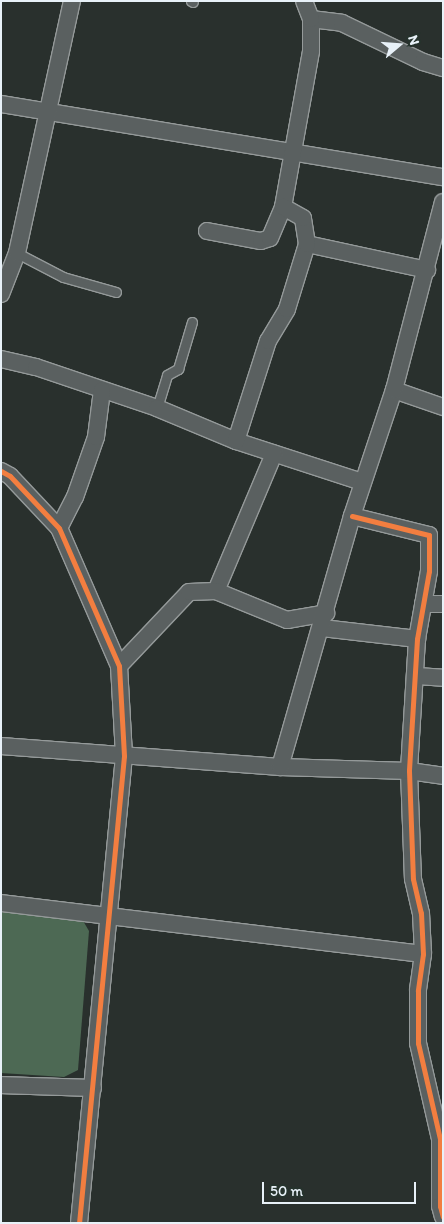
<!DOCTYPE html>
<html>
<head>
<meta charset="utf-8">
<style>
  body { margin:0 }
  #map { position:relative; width:444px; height:1224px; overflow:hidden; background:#29302d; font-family:Itim,sans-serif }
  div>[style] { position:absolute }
  .green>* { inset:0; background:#4d6954 }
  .roads { filter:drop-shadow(1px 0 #959a9a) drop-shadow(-1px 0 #959a9a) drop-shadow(0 1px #959a9a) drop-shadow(0 -1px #959a9a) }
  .lane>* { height:9px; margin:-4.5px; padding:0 4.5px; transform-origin:4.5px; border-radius:4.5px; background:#5a6060 }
  .street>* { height:16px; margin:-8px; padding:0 8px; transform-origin:8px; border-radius:8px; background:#5a6060 }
  .cycleway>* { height:5px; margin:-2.5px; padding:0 2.5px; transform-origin:2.5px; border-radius:2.5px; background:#f27e40 }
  span { translate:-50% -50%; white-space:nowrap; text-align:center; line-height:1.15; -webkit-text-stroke:5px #26332d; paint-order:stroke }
  .frame { position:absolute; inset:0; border:2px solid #e8f1f8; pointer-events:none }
  .north { position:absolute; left:374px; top:20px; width:50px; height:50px; -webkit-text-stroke:4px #26332d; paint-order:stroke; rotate:72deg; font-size:14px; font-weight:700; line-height:20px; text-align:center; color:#e8f1f8 }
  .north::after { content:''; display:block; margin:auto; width:18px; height:22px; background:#e8f1f8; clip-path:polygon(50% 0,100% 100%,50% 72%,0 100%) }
  .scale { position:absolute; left:262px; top:1182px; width:154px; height:22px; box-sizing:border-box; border:2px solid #e8f1f8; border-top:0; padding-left:6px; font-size:15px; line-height:18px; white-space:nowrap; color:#e8f1f8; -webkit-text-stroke:4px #26332d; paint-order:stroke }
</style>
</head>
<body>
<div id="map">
  <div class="green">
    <i style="clip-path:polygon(1px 912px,82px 919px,89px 931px,78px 1070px,64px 1077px,1px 1073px)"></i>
  </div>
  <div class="roads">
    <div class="lane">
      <i style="left:191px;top:1px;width:2px;rotate:27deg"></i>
      <i style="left:17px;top:253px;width:52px;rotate:27.6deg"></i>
      <i style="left:63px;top:277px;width:55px;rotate:15.8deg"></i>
      <i style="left:157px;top:408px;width:34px;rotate:-73deg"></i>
      <i style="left:167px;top:375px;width:13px;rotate:-29deg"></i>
      <i style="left:178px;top:369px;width:49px;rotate:-73.4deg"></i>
    </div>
    <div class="street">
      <i style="left:311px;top:19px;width:31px;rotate:7deg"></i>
      <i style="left:342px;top:23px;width:90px;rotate:25.7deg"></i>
      <i style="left:423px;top:62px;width:21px;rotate:17deg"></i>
      <i style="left:1px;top:104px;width:448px;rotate:9.4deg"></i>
      <i style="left:207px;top:231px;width:55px;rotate:10.5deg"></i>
      <i style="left:261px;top:241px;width:9px;rotate:-18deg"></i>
      <i style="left:270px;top:238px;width:34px;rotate:-67deg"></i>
      <i style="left:283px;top:207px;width:158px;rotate:-79.8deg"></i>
      <i style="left:311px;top:51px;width:32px;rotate:-90deg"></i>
      <i style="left:311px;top:19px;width:19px;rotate:-111deg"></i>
      <i style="left:307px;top:244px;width:123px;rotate:12.2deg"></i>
      <i style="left:1px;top:294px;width:44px;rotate:-68.7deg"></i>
      <i style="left:17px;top:253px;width:258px;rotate:-77.7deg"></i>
      <i style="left:1px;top:359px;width:36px;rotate:13deg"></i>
      <i style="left:36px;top:367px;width:128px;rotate:18.7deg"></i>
      <i style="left:157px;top:408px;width:86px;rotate:22.7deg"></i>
      <i style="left:236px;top:441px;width:133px;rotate:18deg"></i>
      <i style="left:394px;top:390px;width:52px;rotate:19.1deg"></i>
      <i style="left:236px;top:441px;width:105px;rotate:-72.3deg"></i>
      <i style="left:268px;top:341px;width:37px;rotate:-59deg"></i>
      <i style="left:287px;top:309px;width:68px;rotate:-72.9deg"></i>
      <i style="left:307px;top:244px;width:26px;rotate:-99deg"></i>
      <i style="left:303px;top:218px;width:23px;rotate:-151deg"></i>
      <i style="left:1px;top:471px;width:10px;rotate:29deg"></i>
      <i style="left:10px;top:476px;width:71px;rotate:46.7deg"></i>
      <i style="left:59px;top:528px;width:150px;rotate:66.5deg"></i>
      <i style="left:119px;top:666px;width:90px;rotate:86.8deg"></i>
      <i style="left:124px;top:756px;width:469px;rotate:95.5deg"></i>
      <i style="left:352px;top:516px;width:79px;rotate:13.9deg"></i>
      <i style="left:429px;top:535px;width:36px;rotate:90deg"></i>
      <i style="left:429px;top:571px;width:69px;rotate:100deg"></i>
      <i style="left:417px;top:639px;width:132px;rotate:93.5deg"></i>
      <i style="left:409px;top:771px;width:108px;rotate:87.9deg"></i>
      <i style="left:413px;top:879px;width:35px;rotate:77deg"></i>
      <i style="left:421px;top:913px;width:41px;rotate:87.2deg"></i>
      <i style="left:423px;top:954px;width:37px;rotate:98deg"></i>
      <i style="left:418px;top:991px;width:52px;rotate:90deg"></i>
      <i style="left:418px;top:1043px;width:98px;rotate:77.1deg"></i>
      <i style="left:440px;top:1139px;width:67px;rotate:90deg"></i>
      <i style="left:440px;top:1206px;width:11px;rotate:75deg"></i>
      <i style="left:59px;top:528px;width:35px;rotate:-63deg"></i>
      <i style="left:75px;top:497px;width:64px;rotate:-70.7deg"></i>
      <i style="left:96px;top:437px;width:47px;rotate:-82.7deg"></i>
      <i style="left:216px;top:591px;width:149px;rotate:-67.1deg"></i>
      <i style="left:423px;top:604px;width:20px"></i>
      <i style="left:322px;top:628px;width:96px;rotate:6.6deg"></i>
      <i style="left:119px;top:666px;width:102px;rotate:-46.6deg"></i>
      <i style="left:189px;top:592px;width:27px;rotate:-2deg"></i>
      <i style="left:216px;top:591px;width:77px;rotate:22.2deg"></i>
      <i style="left:287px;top:620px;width:40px;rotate:-10deg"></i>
      <i style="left:417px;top:676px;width:26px;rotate:4deg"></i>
      <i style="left:1px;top:746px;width:280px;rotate:4.3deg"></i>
      <i style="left:280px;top:767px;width:129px;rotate:1.8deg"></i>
      <i style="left:409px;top:771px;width:34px;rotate:8deg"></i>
      <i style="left:280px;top:767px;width:261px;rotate:-74deg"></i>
      <i style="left:352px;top:516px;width:133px;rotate:-71.6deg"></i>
      <i style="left:394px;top:390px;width:194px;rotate:-75.4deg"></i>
      <i style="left:1px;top:903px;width:425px;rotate:6.9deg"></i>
      <i style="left:1px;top:1085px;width:92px;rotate:1.9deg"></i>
    </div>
  </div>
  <div class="cycleway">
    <i style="left:1px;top:471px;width:10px;rotate:29deg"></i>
    <i style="left:10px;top:476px;width:71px;rotate:46.7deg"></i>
    <i style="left:59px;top:528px;width:150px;rotate:66.5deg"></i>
    <i style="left:119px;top:666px;width:90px;rotate:86.8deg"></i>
    <i style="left:124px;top:756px;width:469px;rotate:95.5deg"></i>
    <i style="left:352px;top:516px;width:79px;rotate:13.9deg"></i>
    <i style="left:429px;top:535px;width:36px;rotate:90deg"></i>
    <i style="left:429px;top:571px;width:69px;rotate:100deg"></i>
    <i style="left:417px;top:639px;width:132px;rotate:93.5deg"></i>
    <i style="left:409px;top:771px;width:108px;rotate:87.9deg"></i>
    <i style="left:413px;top:879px;width:35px;rotate:77deg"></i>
    <i style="left:421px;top:913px;width:41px;rotate:87.2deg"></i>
    <i style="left:423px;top:954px;width:37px;rotate:98deg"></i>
    <i style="left:418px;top:991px;width:52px;rotate:90deg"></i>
    <i style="left:418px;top:1043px;width:98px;rotate:77.1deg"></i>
    <i style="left:440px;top:1139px;width:67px;rotate:90deg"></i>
    <i style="left:440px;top:1206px;width:11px;rotate:75deg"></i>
  </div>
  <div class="frame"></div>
  <div class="north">N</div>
  <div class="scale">50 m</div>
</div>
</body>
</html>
